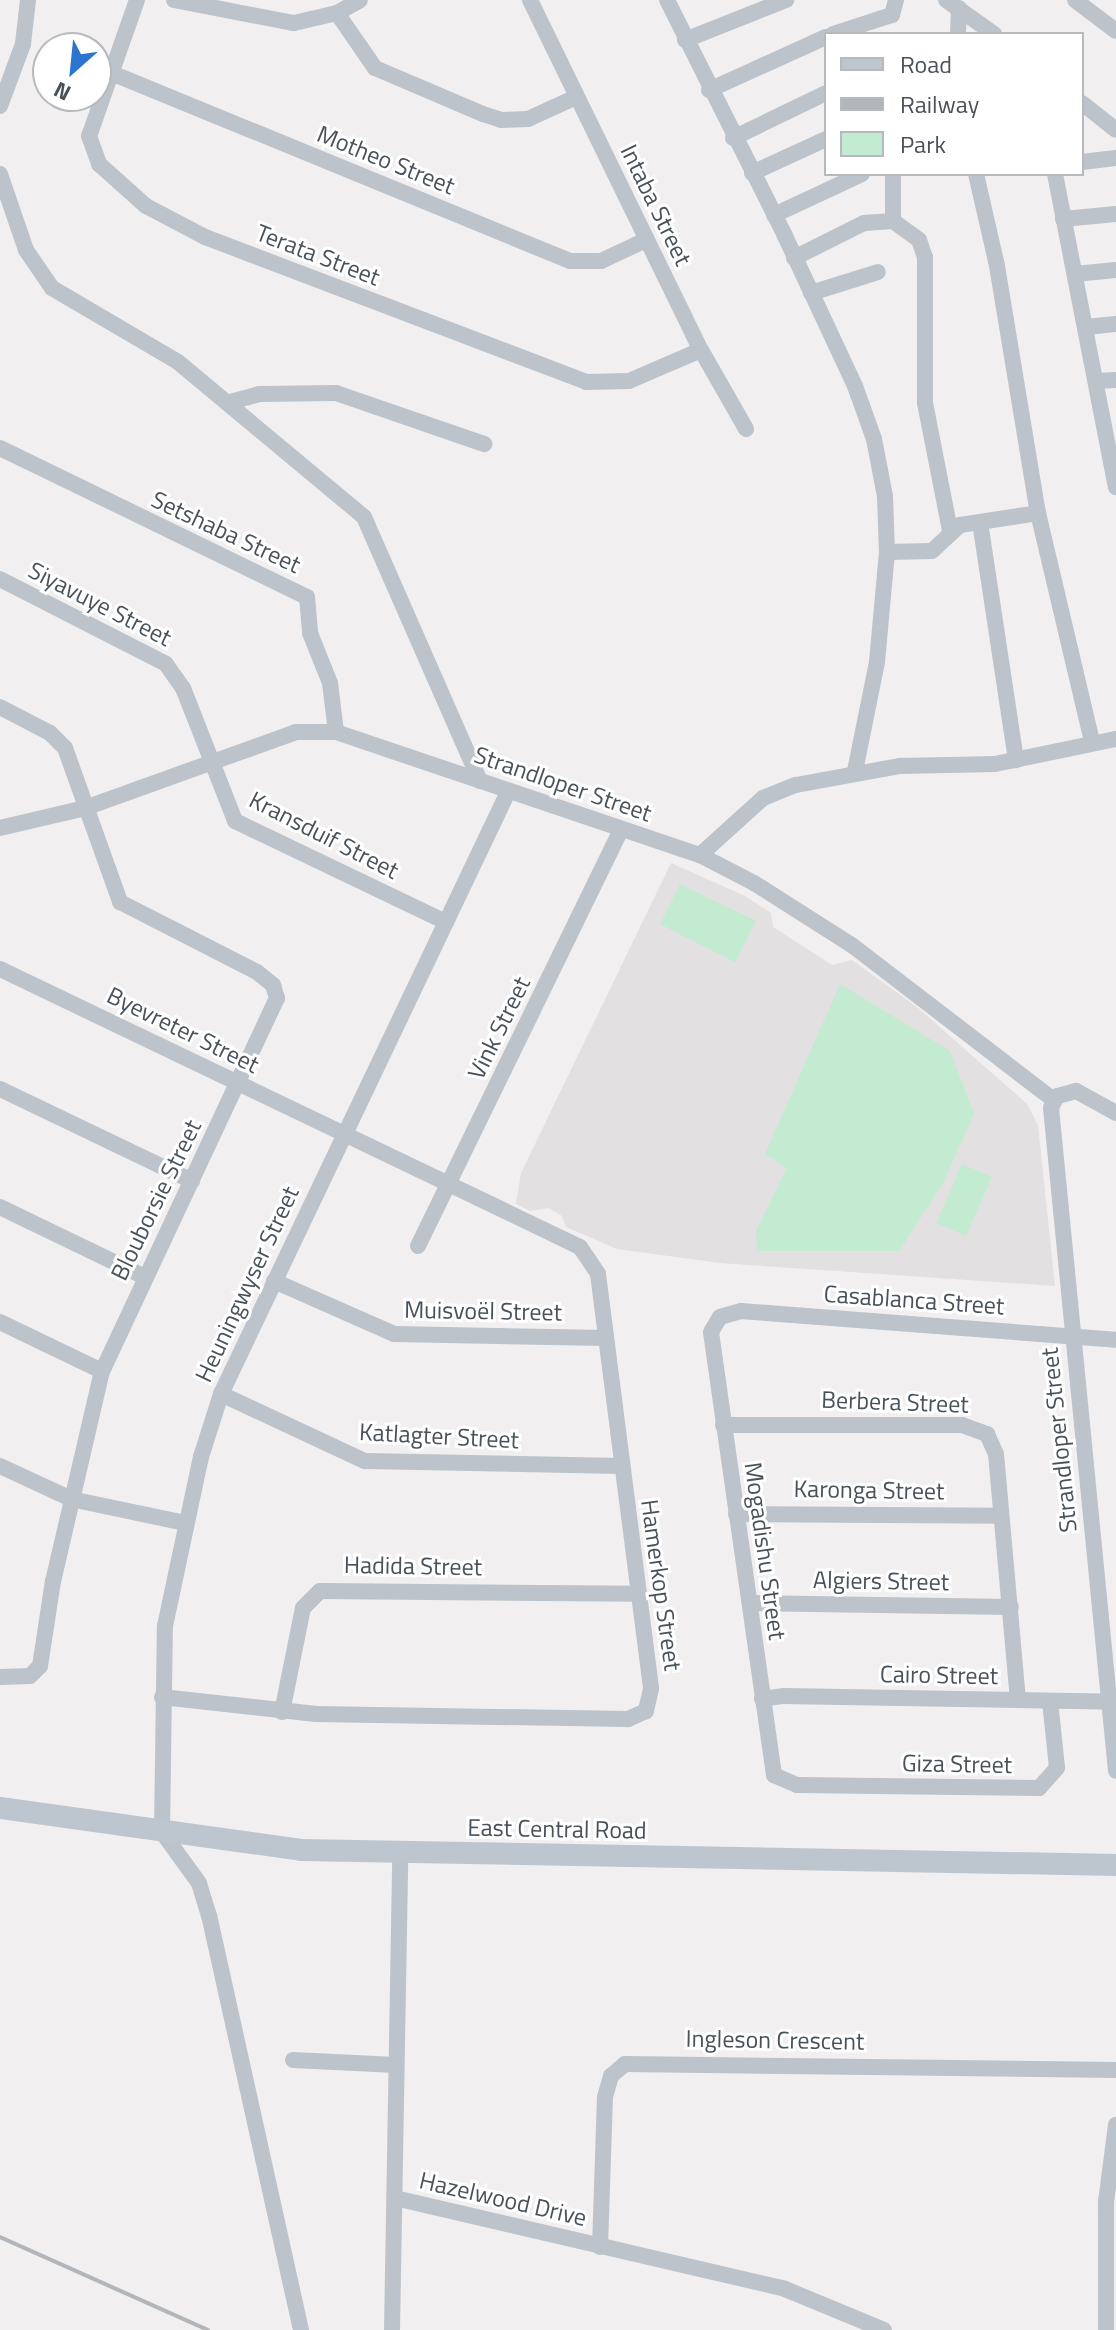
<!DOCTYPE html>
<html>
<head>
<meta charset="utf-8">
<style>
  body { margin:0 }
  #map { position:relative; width:1116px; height:2330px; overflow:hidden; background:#f1efef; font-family:"Titillium Web",sans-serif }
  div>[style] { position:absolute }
  .education>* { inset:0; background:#e2e0e0 }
  .green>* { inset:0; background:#c2ebd1 }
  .street>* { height:16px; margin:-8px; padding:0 8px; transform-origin:8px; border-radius:8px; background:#bcc3ca }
  .secondary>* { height:22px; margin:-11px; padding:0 11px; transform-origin:11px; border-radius:11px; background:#bdc6cf }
  .rail>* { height:4px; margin:-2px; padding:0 2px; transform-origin:2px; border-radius:2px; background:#b2b5b9 }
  span { translate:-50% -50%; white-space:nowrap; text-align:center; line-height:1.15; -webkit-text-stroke:6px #fff; paint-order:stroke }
  .street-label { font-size:24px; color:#49525b }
  .legend { position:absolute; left:824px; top:32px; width:260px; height:144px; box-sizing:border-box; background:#fff; border:2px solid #b6babd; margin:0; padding:10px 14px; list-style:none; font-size:24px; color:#49525b }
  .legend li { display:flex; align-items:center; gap:16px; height:40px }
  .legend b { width:40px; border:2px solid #b6babd }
  .north { position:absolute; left:32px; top:32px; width:80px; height:80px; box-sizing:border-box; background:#fff; border:2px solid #b6babd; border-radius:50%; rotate:207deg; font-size:22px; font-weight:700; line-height:32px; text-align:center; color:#49525b }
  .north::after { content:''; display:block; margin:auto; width:28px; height:36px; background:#2b74cf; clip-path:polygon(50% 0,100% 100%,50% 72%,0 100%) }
</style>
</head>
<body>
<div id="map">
  <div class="education">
    <i style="clip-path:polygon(671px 863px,745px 896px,771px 913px,773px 927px,832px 965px,852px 960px,917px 1007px,1027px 1104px,1038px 1125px,1055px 1286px,720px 1263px,617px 1249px,566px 1227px,562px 1216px,549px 1208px,530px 1211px,516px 1204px,521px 1173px)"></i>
  </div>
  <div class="green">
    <i style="clip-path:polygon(680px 884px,756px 921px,735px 962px,660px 924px)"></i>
    <i style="clip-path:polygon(840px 984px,950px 1051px,974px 1114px,942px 1185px,899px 1251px,757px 1251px,756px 1231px,787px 1168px,765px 1154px)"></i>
    <i style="clip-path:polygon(962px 1164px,992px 1177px,966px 1236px,936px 1223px)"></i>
  </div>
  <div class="street">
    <i style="left:137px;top:0;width:144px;rotate:109.4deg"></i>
    <i style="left:89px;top:136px;width:30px;rotate:70deg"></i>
    <i style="left:99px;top:164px;width:63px;rotate:41.8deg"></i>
    <i style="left:146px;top:206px;width:67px;rotate:27.7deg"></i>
    <i style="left:205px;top:237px;width:408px;rotate:20.8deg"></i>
    <i style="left:586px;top:382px;width:43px;rotate:-1.3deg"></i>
    <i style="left:629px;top:381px;width:78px;rotate:-23.3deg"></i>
    <i style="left:174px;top:0;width:122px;rotate:10.9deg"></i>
    <i style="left:294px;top:23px;width:44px;rotate:-13.1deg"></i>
    <i style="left:337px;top:13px;width:26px;rotate:-29deg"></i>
    <i style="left:530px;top:0;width:390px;rotate:64deg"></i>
    <i style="left:701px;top:350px;width:91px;rotate:60.3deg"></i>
    <i style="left:667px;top:0;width:264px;rotate:63.4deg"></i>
    <i style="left:785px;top:236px;width:166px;rotate:65deg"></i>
    <i style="left:855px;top:386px;width:56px;rotate:70.3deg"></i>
    <i style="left:874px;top:439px;width:58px;rotate:79.1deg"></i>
    <i style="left:885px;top:496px;width:56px;rotate:88deg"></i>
    <i style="left:887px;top:552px;width:110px;rotate:95.2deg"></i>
    <i style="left:877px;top:662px;width:111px;rotate:101.4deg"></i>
    <i style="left:946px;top:0;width:59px;rotate:35.3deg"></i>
    <i style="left:1075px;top:0;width:51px;rotate:37.1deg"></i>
    <i style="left:337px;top:13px;width:67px;rotate:55.4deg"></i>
    <i style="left:375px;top:68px;width:117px;rotate:23.1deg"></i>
    <i style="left:483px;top:114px;width:19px;rotate:18deg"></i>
    <i style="left:501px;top:120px;width:27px;rotate:-2deg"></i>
    <i style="left:528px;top:119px;width:53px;rotate:-24.6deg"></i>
    <i style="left:833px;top:34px;width:62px;rotate:-17.9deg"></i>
    <i style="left:892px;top:15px;width:16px;rotate:-75deg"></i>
    <i style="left:958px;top:34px;width:26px;rotate:-88deg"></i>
    <i style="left:685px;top:40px;width:109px;rotate:-21.6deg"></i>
    <i style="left:109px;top:72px;width:498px;rotate:22.3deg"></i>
    <i style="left:570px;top:261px;width:31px"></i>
    <i style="left:601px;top:261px;width:50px;rotate:-25deg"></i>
    <i style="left:709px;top:90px;width:128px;rotate:-24.4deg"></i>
    <i style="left:1082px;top:103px;width:43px;rotate:38.5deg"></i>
    <i style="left:0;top:106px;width:66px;rotate:-69.6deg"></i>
    <i style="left:23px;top:44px;width:44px;rotate:-83.5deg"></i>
    <i style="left:733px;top:138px;width:103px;rotate:-25.8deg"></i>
    <i style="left:1082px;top:162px;width:34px;rotate:-7deg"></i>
    <i style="left:752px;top:173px;width:81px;rotate:-24.7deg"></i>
    <i style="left:0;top:174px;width:80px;rotate:71.1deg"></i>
    <i style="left:26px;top:250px;width:46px;rotate:55.6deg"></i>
    <i style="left:52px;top:288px;width:146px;rotate:30.4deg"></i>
    <i style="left:178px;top:362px;width:242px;rotate:39.8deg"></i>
    <i style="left:364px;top:517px;width:288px;rotate:66.3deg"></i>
    <i style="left:893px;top:174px;width:47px;rotate:90deg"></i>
    <i style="left:893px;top:221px;width:32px;rotate:36deg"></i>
    <i style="left:919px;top:240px;width:18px;rotate:71deg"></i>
    <i style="left:925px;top:257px;width:146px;rotate:90deg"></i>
    <i style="left:925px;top:403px;width:129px;rotate:78.9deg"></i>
    <i style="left:976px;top:174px;width:94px;rotate:77.1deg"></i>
    <i style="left:997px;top:266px;width:250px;rotate:80.6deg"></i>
    <i style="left:1038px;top:513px;width:235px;rotate:76.7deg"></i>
    <i style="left:1055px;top:174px;width:319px;rotate:79deg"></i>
    <i style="left:774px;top:215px;width:97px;rotate:-25deg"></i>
    <i style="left:1063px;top:219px;width:53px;rotate:-5.4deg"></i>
    <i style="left:794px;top:258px;width:78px;rotate:-26.6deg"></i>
    <i style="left:864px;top:223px;width:29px;rotate:-4deg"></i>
    <i style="left:1075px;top:274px;width:41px;rotate:-5.6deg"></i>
    <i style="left:811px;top:293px;width:70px;rotate:-17.4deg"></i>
    <i style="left:1086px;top:327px;width:30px;rotate:-6deg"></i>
    <i style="left:1096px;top:381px;width:20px;rotate:-3deg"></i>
    <i style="left:230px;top:402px;width:30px;rotate:-15deg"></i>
    <i style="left:259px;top:394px;width:77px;rotate:-0.7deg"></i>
    <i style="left:336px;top:393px;width:157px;rotate:19deg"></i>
    <i style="left:0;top:448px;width:341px;rotate:25.9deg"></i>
    <i style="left:307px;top:597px;width:36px;rotate:85deg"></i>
    <i style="left:310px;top:633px;width:54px;rotate:68.2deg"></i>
    <i style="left:330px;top:683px;width:49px;rotate:83deg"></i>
    <i style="left:980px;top:522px;width:241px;rotate:81.4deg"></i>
    <i style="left:887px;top:552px;width:45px;rotate:-1.3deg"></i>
    <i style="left:932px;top:551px;width:38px;rotate:-43deg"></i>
    <i style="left:960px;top:525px;width:79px;rotate:-8.7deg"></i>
    <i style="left:0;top:579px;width:186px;rotate:27.1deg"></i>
    <i style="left:166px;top:664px;width:29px;rotate:55deg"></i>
    <i style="left:183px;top:688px;width:143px;rotate:68.6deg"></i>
    <i style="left:235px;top:821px;width:234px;rotate:25.6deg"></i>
    <i style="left:0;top:707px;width:56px;rotate:27.5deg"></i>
    <i style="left:50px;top:733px;width:21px;rotate:45deg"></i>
    <i style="left:65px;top:748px;width:164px;rotate:70.3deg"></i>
    <i style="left:120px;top:902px;width:154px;rotate:27.1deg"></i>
    <i style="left:257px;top:972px;width:21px;rotate:39deg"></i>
    <i style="left:273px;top:985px;width:14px;rotate:73deg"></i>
    <i style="left:277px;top:998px;width:412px;rotate:115.1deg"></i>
    <i style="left:102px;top:1371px;width:216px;rotate:103.1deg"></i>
    <i style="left:53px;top:1581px;width:86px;rotate:98.7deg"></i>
    <i style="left:40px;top:1666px;width:14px;rotate:135deg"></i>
    <i style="left:30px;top:1676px;width:30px;rotate:178deg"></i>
    <i style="left:0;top:828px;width:87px;rotate:-13.2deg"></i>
    <i style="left:85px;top:808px;width:224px;rotate:-19.8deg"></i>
    <i style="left:296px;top:732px;width:40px"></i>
    <i style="left:336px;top:732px;width:384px;rotate:18.7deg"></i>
    <i style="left:700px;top:855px;width:61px;rotate:27.4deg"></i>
    <i style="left:754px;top:883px;width:117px;rotate:32.5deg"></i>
    <i style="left:853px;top:946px;width:253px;rotate:37.5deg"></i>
    <i style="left:700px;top:855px;width:85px;rotate:-42.1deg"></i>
    <i style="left:763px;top:798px;width:35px;rotate:-22deg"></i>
    <i style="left:796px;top:785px;width:106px;rotate:-10.4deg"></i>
    <i style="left:900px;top:766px;width:95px;rotate:-1.2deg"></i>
    <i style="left:995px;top:764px;width:124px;rotate:-11.7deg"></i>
    <i style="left:0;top:969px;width:643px;rotate:25.61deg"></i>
    <i style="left:580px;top:1247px;width:32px;rotate:56deg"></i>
    <i style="left:598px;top:1274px;width:418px;rotate:82.7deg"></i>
    <i style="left:651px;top:1689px;width:23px;rotate:103deg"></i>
    <i style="left:646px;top:1711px;width:20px;rotate:156deg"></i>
    <i style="left:628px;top:1719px;width:312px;rotate:-179.1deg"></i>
    <i style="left:316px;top:1714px;width:155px;rotate:-173.7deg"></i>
    <i style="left:0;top:1089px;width:213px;rotate:25.6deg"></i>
    <i style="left:1116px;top:1113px;width:46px;rotate:-151.2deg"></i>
    <i style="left:1076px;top:1091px;width:20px;rotate:165deg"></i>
    <i style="left:1057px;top:1096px;width:13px;rotate:117deg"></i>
    <i style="left:1051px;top:1108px;width:666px;rotate:84.4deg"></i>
    <i style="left:0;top:1207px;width:161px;rotate:25.8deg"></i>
    <i style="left:418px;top:1246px;width:463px;rotate:-64deg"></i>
    <i style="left:274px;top:1281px;width:131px;rotate:23.8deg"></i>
    <i style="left:394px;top:1334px;width:212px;rotate:1.1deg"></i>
    <i style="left:0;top:1322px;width:113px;rotate:25.7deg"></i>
    <i style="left:221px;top:1394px;width:159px;rotate:25deg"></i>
    <i style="left:365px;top:1461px;width:256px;rotate:1.1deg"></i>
    <i style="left:723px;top:1425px;width:239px"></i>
    <i style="left:962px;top:1425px;width:27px;rotate:20deg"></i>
    <i style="left:987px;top:1434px;width:22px;rotate:66deg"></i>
    <i style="left:996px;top:1454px;width:247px;rotate:84.9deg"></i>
    <i style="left:0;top:1466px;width:78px;rotate:24.9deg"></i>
    <i style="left:71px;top:1499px;width:116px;rotate:11.9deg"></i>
    <i style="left:736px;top:1514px;width:265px;rotate:0.4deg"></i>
    <i style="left:750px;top:1603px;width:261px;rotate:0.9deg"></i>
    <i style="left:762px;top:1699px;width:22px;rotate:-8deg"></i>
    <i style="left:784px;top:1696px;width:332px;rotate:1deg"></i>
    <i style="left:1050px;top:1701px;width:67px;rotate:84deg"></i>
    <i style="left:1057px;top:1768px;width:27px;rotate:132deg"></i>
    <i style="left:1039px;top:1788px;width:242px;rotate:-179.3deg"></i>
    <i style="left:797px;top:1785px;width:25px;rotate:-157deg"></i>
    <i style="left:774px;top:1775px;width:447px;rotate:-98.1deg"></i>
    <i style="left:711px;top:1332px;width:17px;rotate:-59deg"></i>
    <i style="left:720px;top:1317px;width:22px;rotate:-16deg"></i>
    <i style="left:741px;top:1311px;width:376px;rotate:4.4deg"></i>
    <i style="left:282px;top:1712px;width:106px;rotate:-78.6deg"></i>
    <i style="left:303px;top:1608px;width:24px;rotate:-45deg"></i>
    <i style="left:320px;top:1591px;width:318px;rotate:0.5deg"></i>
    <i style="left:293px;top:2060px;width:103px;rotate:2.8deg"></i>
    <i style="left:395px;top:2198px;width:400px;rotate:13.1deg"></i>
    <i style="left:785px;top:2289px;width:107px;rotate:22.5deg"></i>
    <i style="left:600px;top:2247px;width:150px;rotate:-88.1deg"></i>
    <i style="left:605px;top:2097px;width:22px;rotate:-74deg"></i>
    <i style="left:611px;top:2076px;width:18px;rotate:-41deg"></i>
    <i style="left:625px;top:2064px;width:491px;rotate:0.7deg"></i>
    <i style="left:301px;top:2330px;width:424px;rotate:-102.5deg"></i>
    <i style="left:209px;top:1916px;width:34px;rotate:-107deg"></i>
    <i style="left:199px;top:1883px;width:63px;rotate:-126deg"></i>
    <i style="left:162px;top:1832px;width:206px;rotate:-89.2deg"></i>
    <i style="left:165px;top:1626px;width:173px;rotate:-78deg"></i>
    <i style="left:201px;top:1457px;width:66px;rotate:-72.4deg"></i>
    <i style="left:221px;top:1394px;width:667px;rotate:-64.51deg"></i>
    <i style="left:392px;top:2330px;width:478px;rotate:-89deg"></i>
    <i style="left:1106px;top:2330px;width:128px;rotate:-90deg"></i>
    <i style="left:1106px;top:2202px;width:78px;rotate:-82.6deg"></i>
  </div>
  <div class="secondary">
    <i style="left:0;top:1808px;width:304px;rotate:7.9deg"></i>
    <i style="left:301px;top:1850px;width:815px;rotate:1.05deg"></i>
  </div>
  <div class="rail">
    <i style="left:0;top:2237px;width:228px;rotate:24.1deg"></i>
  </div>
  <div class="street-label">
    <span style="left:386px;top:160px;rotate:22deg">Motheo Street</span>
    <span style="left:656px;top:205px;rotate:64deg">Intaba Street</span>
    <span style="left:318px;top:255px;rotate:21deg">Terata Street</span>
    <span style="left:226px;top:532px;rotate:25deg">Setshaba Street</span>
    <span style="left:100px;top:604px;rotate:27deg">Siyavuye Street</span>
    <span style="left:563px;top:784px;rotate:19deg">Strandloper Street</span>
    <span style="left:324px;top:835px;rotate:27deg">Kransduif Street</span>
    <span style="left:499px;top:1028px;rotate:-64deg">Vink Street</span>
    <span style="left:183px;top:1030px;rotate:26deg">Byevreter Street</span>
    <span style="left:156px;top:1200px;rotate:-64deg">Blouborsie Street</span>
    <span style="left:247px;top:1284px;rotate:-65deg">Heuningwyser Street</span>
    <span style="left:914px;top:1300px;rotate:4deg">Casablanca Street</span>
    <span style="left:483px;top:1311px;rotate:1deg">Muisvoël Street</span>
    <span style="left:895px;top:1402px;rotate:2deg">Berbera Street</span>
    <span style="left:439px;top:1436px;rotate:3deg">Katlagter Street</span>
    <span style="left:1059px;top:1440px;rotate:-96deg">Strandloper Street</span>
    <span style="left:869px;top:1490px;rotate:1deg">Karonga Street</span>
    <span style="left:765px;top:1551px;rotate:82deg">Mogadishu Street</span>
    <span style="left:413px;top:1566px;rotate:1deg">Hadida Street</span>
    <span style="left:881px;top:1581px;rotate:1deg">Algiers Street</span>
    <span style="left:661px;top:1585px;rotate:82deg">Hamerkop Street</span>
    <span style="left:939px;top:1675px;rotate:1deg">Cairo Street</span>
    <span style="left:957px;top:1764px;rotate:1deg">Giza Street</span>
    <span style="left:557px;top:1829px;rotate:1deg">East Central Road</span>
    <span style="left:775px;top:2040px;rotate:1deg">Ingleson Crescent</span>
    <span style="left:503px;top:2199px;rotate:13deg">Hazelwood Drive</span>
  </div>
  <ul class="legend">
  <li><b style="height:10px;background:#bdc6cf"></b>Road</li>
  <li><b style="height:10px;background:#b2b5b9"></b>Railway</li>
  <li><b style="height:22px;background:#c2ebd1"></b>Park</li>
  </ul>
  <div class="north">N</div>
</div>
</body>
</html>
